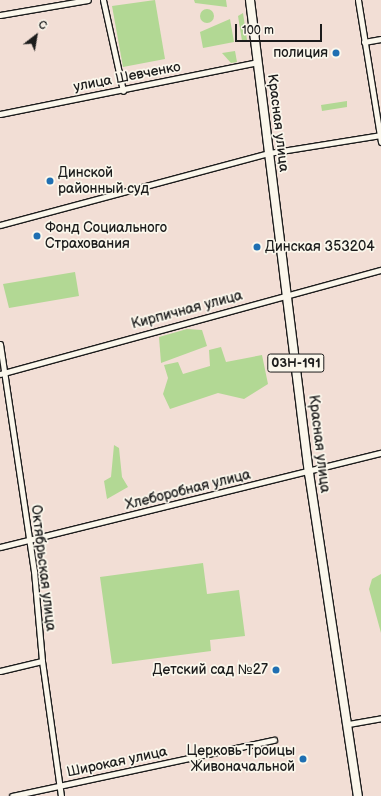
<!DOCTYPE html>
<html>
<head>
<meta charset="utf-8">
<style>
  body { margin:0 }
  #map { position:relative; width:381px; height:796px; overflow:hidden; background:#f2ded5; font-family:"Balsamiq Sans",sans-serif }
  div>[style] { position:absolute }
  .green>* { inset:0; background:#b2d894 }
  .round { border-radius:50% }
  .roads { filter:drop-shadow(1px 0 #1c1c1c) drop-shadow(-1px 0 #1c1c1c) drop-shadow(0 1px #1c1c1c) drop-shadow(0 -1px #1c1c1c) }
  .minor>* { height:5px; margin:-2.5px; padding:0 2.5px; transform-origin:2.5px; border-radius:2.5px; background:#fbf7ec }
  .primary>* { height:8px; margin:-4px; padding:0 4px; transform-origin:4px; border-radius:4px; background:#fbf7ec }
  .dots>* { width:11px; height:11px; translate:-50% -50%; box-sizing:border-box; border:2px solid #fbf7ec; border-radius:50% }
  span { translate:-50% -50%; white-space:nowrap; text-align:center; line-height:1.15; -webkit-text-stroke:3.5px #fbf7ec; paint-order:stroke }
  .shield-label span { padding:1px 3px; background:#fbf7ec; border:1px solid; border-radius:3px; -webkit-text-stroke-width:0 }
  .shield-label { font-size:13px; color:#1c1c1c; font-weight:700 }
  .poi-label { font-size:14px; color:#1c1c1c }
  .right { translate:-100% -50%; text-align:right }
  .left { translate:0 -50%; text-align:left }
  .street-label { font-size:14px; color:#1c1c1c }
  .north { position:absolute; left:16px; top:16px; width:40px; height:40px; -webkit-text-stroke:3px #fbf7ec; paint-order:stroke; rotate:31deg; font-size:11px; font-weight:700; line-height:16px; text-align:center; color:#1c1c1c }
  .north::after { content:''; display:block; margin:auto; width:14px; height:18px; background:#1c1c1c; clip-path:polygon(50% 0,100% 100%,50% 72%,0 100%) }
  .scale { position:absolute; left:235px; top:24px; width:87px; height:18px; box-sizing:border-box; border:2px solid #1c1c1c; border-top:0; padding-left:5px; font-size:12px; line-height:14px; white-space:nowrap; color:#1c1c1c; -webkit-text-stroke:3px #fbf7ec; paint-order:stroke }
</style>
</head>
<body>
<div id="map">
  <div class="green">
    <i style="clip-path:polygon(155px 0,165px 59px,123px 67px,112px 6px)"></i>
    <i style="clip-path:polygon(194px 0,226px 0,227px 7px,195px 3px)"></i>
    <i class="round" style="left:200px;top:9px;width:14px;height:14px"></i>
    <i style="clip-path:polygon(243px 13px,247px 40px,242px 41px,238px 16px)"></i>
    <i style="clip-path:polygon(230px 19px,234px 42px,203px 48px,200px 32px)"></i>
    <i style="clip-path:polygon(235px 51px,237px 62px,231px 63px,222px 53px)"></i>
    <i style="clip-path:polygon(347px 101px,347px 107px,322px 111px,321px 105px)"></i>
    <i style="clip-path:polygon(75px 272px,79px 296px,9px 308px,3px 284px)"></i>
    <i style="clip-path:polygon(187px 329px,202px 330px,207px 346px,161px 363px,159px 337px)"></i>
    <i style="clip-path:polygon(221px 347px,226px 362px,262px 355px,268px 384px,244px 399px,218px 393px,170px 409px,163px 394px,168px 378px,164px 365px,178px 362px,183px 374px,210px 366px,209px 350px)"></i>
    <i style="clip-path:polygon(114px 445px,119px 448px,122px 477px,128px 487px,107px 499px,104px 481px,111px 477px)"></i>
    <i style="clip-path:polygon(203px 563px,207px 594px,239px 590px,245px 636px,210px 640px,211px 651px,112px 664px,100px 577px)"></i>
    <i style="clip-path:polygon(381px 574px,381px 633px,369px 589px,372px 579px)"></i>
  </div>
  <div class="roads">
    <div class="minor">
      <i style="left:103px;top:0;width:93px;rotate:77.6deg"></i>
      <i style="left:358px;top:0;width:144px;rotate:80.8deg"></i>
      <i style="left:0;top:15px;width:89px;rotate:-9.7deg"></i>
      <i style="left:364px;top:42px;width:17px;rotate:-10deg"></i>
      <i style="left:0;top:114px;width:262px;rotate:-11.4deg"></i>
      <i style="left:0;top:225px;width:278px;rotate:-15deg"></i>
      <i style="left:269px;top:153px;width:113px;rotate:-9.1deg"></i>
      <i style="left:0;top:344px;width:230px;rotate:81.5deg"></i>
      <i style="left:34px;top:571px;width:90px;rotate:84.9deg"></i>
      <i style="left:42px;top:661px;width:136px;rotate:82deg"></i>
      <i style="left:0;top:374px;width:395px;rotate:-15.3deg"></i>
      <i style="left:0;top:547px;width:392px;rotate:-13.9deg"></i>
      <i style="left:0;top:671px;width:43px;rotate:-13.4deg"></i>
      <i style="left:348px;top:724px;width:34px;rotate:-10deg"></i>
      <i style="left:12px;top:796px;width:268px;rotate:-12.1deg"></i>
    </div>
    <div class="primary">
      <i style="left:250px;top:0;width:477px;rotate:82.9deg"></i>
      <i style="left:309px;top:473px;width:327px;rotate:81.4deg"></i>
    </div>
  </div>
  <div class="dots">
    <i style="left:336px;top:53px;background:#1f6fb2"></i>
    <i style="left:50px;top:181px;background:#1f6fb2"></i>
    <i style="left:37px;top:236px;background:#1f6fb2"></i>
    <i style="left:257px;top:247px;background:#1f6fb2"></i>
    <i style="left:276px;top:670px;background:#1f6fb2"></i>
    <i style="left:303px;top:759px;background:#1f6fb2"></i>
  </div>
  <div class="shield-label">
    <span style="left:296px;top:363px">03Н-191</span>
  </div>
  <div class="poi-label">
    <span class="right" style="left:328px;top:53px">полиция</span>
    <span class="left" style="left:58px;top:181px">Динской<br>районный суд</span>
    <span class="left" style="left:45px;top:236px">Фонд Социального<br>Страхования</span>
    <span class="left" style="left:265px;top:247px">Динская 353204</span>
    <span class="right" style="left:268px;top:670px">Детский сад №27</span>
    <span class="right" style="left:295px;top:759px">Церковь Троицы<br>Живоначальной</span>
  </div>
  <div class="street-label">
    <span style="left:127px;top:77px;rotate:-11deg">улица Шевченко</span>
    <span style="left:278px;top:123px;rotate:83deg">Красная улица</span>
    <span style="left:187px;top:310px;rotate:-15deg">Кирпичная улица</span>
    <span style="left:319px;top:444px;rotate:83deg">Красная улица</span>
    <span style="left:188px;top:490px;rotate:-14deg">Хлеборобная улица</span>
    <span style="left:43px;top:568px;rotate:83deg">Октябрьская улица</span>
    <span style="left:117px;top:762px;rotate:-12deg">Широкая улица</span>
  </div>
  <div class="north">С</div>
  <div class="scale">100 m</div>
</div>
</body>
</html>
